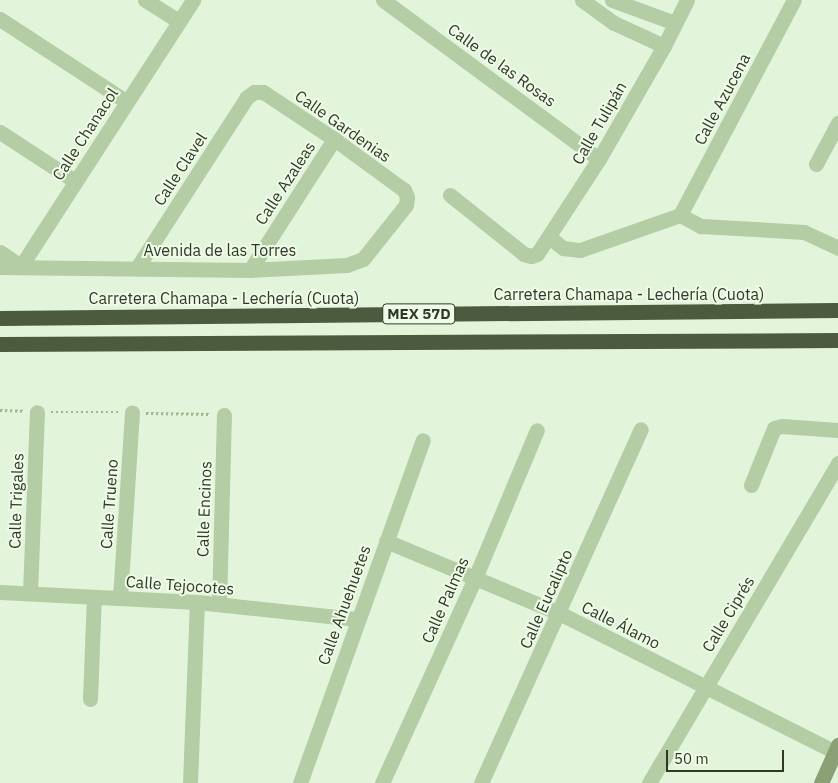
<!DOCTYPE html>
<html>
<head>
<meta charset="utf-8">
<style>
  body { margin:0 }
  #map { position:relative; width:838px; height:783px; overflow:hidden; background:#e2f4da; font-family:"IBM Plex Sans",sans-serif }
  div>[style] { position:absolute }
  .path>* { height:2.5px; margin-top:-1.25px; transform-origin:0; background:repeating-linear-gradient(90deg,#9fb98f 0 2.5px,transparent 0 5px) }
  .street>* { height:15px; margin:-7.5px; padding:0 7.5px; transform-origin:7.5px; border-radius:7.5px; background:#b4cda5 }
  .secondary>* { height:15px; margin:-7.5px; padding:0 7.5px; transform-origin:7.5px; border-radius:7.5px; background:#8aa176 }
  .highway>* { height:15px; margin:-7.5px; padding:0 7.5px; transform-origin:7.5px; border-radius:7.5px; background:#4c5a3d }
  span { translate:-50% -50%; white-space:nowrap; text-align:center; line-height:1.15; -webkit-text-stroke:4px #edfbe7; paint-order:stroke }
  .shield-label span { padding:1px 4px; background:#edfbe7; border:1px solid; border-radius:4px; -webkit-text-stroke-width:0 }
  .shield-label { font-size:15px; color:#303827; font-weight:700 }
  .street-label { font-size:16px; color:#303827 }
  .scale { position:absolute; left:666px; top:750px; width:118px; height:22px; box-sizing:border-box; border:2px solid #303827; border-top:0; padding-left:6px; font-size:15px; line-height:18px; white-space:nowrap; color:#303827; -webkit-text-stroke:4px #edfbe7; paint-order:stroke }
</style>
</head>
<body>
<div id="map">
  <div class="path">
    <i style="left:0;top:410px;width:23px;rotate:2deg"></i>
    <i style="left:51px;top:412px;width:67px"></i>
    <i style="left:146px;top:413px;width:64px;rotate:0.9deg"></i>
  </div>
  <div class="street">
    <i style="left:145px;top:0;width:39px;rotate:32deg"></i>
    <i style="left:383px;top:0;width:268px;rotate:36.4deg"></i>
    <i style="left:582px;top:0;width:39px;rotate:36deg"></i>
    <i style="left:614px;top:23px;width:55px;rotate:24.7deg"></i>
    <i style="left:612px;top:0;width:67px;rotate:20.1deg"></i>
    <i style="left:0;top:19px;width:150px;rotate:33.1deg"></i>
    <i style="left:0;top:132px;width:90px;rotate:33.2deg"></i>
    <i style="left:816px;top:164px;width:47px;rotate:-61.8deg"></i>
    <i style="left:450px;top:195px;width:95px;rotate:38.6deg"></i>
    <i style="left:524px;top:254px;width:7px;rotate:16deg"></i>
    <i style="left:531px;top:256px;width:6px;rotate:-18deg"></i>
    <i style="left:537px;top:254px;width:113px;rotate:-56.9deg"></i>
    <i style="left:599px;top:159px;width:130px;rotate:-60.1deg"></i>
    <i style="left:664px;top:46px;width:51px;rotate:-63.4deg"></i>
    <i style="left:680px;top:215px;width:243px;rotate:-62.1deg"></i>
    <i style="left:680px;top:215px;width:24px;rotate:28deg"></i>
    <i style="left:701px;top:226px;width:103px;rotate:3.3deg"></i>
    <i style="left:804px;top:232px;width:38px;rotate:25deg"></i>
    <i style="left:549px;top:237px;width:18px;rotate:38deg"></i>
    <i style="left:563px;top:248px;width:17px;rotate:7deg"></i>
    <i style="left:580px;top:250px;width:106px;rotate:-19.3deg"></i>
    <i style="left:0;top:252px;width:25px;rotate:34deg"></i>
    <i style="left:21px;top:266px;width:317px;rotate:-57.1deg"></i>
    <i style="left:0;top:267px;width:250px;rotate:0.7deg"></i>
    <i style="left:250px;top:270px;width:97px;rotate:-3deg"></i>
    <i style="left:347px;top:265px;width:17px;rotate:-21deg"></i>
    <i style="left:363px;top:259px;width:69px;rotate:-51.5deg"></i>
    <i style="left:406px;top:205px;width:8px;rotate:-83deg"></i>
    <i style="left:407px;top:197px;width:8px;rotate:-113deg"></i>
    <i style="left:404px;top:190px;width:87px;rotate:-143.9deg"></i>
    <i style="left:334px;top:139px;width:85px;rotate:-146.5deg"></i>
    <i style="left:263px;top:92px;width:9px;rotate:180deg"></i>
    <i style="left:254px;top:92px;width:9px;rotate:144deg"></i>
    <i style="left:247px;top:97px;width:203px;rotate:122.8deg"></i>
    <i style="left:250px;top:270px;width:156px;rotate:-57.3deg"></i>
    <i style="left:751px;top:485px;width:61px;rotate:-68deg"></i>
    <i style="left:774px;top:428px;width:8px;rotate:-14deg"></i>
    <i style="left:782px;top:426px;width:56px;rotate:4.1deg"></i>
    <i style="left:386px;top:541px;width:187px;rotate:22.6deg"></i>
    <i style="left:559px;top:613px;width:309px;rotate:26.7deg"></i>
    <i style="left:0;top:592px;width:197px;rotate:2.9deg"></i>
    <i style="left:197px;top:602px;width:161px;rotate:6.1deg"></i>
    <i style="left:30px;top:593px;width:181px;rotate:-87.8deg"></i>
    <i style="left:120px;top:598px;width:186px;rotate:-86.3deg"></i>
    <i style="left:219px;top:604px;width:189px;rotate:-88.5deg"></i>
    <i style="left:90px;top:699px;width:102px;rotate:-87.8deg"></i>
    <i style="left:190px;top:783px;width:181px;rotate:-87.8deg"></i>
    <i style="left:300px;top:783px;width:364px;rotate:-70.3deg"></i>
    <i style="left:382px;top:783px;width:225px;rotate:-65.6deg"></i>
    <i style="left:475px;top:578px;width:160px;rotate:-67.3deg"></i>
    <i style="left:481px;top:783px;width:388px;rotate:-65.7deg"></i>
    <i style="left:649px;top:783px;width:372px;rotate:-59.4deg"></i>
  </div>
  <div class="secondary">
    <i style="left:821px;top:783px;width:42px;rotate:-65.9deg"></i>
  </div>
  <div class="highway">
    <i style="left:0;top:318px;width:838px;rotate:-0.55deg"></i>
    <i style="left:0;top:344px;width:838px;rotate:-0.27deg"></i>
  </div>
  <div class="shield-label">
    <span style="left:419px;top:314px">MEX 57D</span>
  </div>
  <div class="street-label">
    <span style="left:502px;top:65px;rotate:36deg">Calle de las Rosas</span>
    <span style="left:722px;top:99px;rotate:-62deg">Calle Azucena</span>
    <span style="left:599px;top:123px;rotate:-60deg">Calle Tulipán</span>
    <span style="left:343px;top:126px;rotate:35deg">Calle Gardenias</span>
    <span style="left:85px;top:134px;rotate:-57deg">Calle Chanacol</span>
    <span style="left:180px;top:169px;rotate:-57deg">Calle Clavel</span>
    <span style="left:285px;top:183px;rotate:-57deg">Calle Azaleas</span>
    <span style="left:220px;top:250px">Avenida de las Torres</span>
    <span style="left:629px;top:294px">Carretera Chamapa - Lechería (Cuota)</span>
    <span style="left:224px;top:298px">Carretera Chamapa - Lechería (Cuota)</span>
    <span style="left:16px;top:501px;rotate:-88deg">Calle Trigales</span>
    <span style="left:109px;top:504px;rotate:-86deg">Calle Trueno</span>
    <span style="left:204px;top:509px;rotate:-88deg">Calle Encinos</span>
    <span style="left:180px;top:585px;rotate:4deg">Calle Tejocotes</span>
    <span style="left:546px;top:599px;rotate:-66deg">Calle Eucalipto</span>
    <span style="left:445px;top:600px;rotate:-66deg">Calle Palmas</span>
    <span style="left:344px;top:605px;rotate:-70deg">Calle Ahuehuetes</span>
    <span style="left:728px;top:614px;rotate:-59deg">Calle Ciprés</span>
    <span style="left:621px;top:625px;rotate:27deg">Calle Álamo</span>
  </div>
  <div class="scale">50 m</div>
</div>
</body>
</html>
